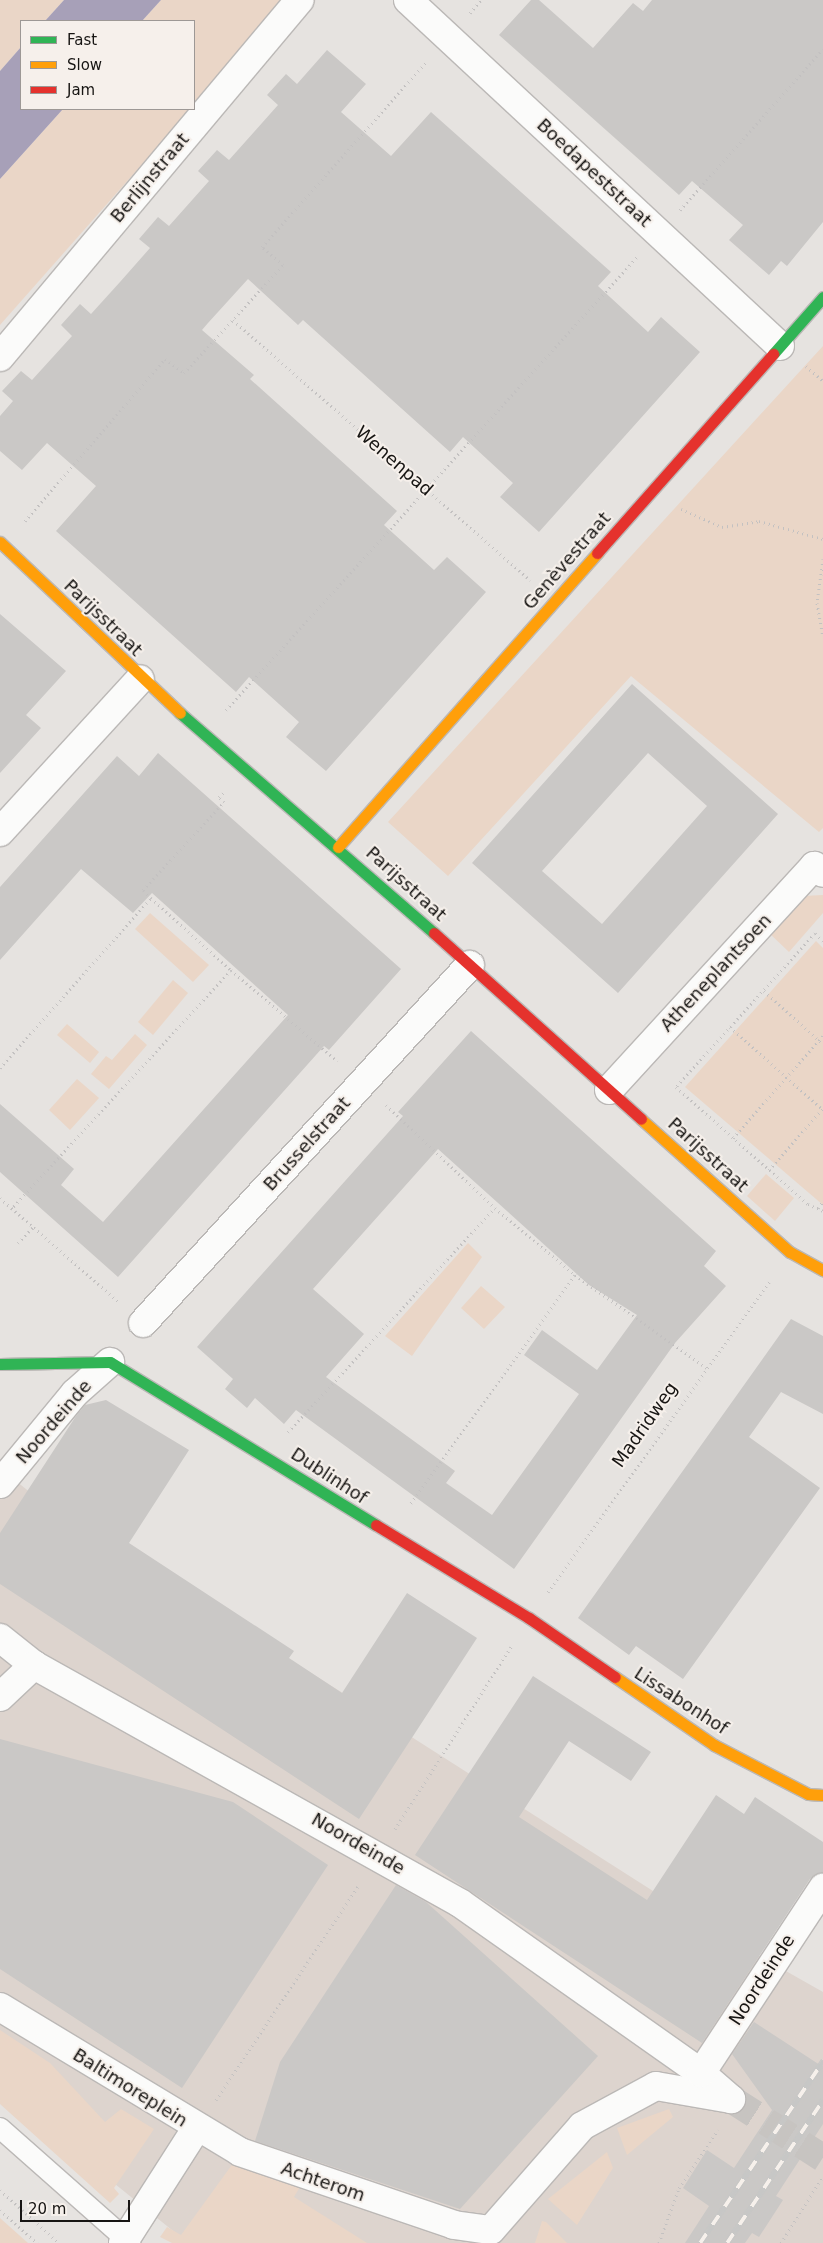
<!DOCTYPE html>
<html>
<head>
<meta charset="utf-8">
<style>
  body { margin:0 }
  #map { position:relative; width:823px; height:2243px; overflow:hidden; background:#e6e3e0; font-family:"DejaVu Sans",sans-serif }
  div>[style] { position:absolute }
  .built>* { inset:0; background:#ddd4ce }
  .green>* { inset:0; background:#ead6c7 }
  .water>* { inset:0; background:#a7a0b8 }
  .building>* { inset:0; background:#cac8c6 }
  .street-tunnel>* { height:28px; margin-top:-14px; transform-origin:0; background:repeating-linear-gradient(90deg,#c7c4c1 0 28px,transparent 0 42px) }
  .path>* { height:3px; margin-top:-1.5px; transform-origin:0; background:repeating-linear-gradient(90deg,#c3c1c1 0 1px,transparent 0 5px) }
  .roads { filter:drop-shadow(1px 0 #bbb8b6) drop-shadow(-1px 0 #bbb8b6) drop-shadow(0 1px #bbb8b6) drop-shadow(0 -1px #bbb8b6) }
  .lane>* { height:20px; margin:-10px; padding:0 10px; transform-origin:10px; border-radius:10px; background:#fbfbfa }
  .street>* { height:28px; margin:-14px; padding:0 14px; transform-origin:14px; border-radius:14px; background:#fbfbfa }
  .fast>* { height:11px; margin:-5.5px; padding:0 5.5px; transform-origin:5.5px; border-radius:5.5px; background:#30b455 }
  .slow>* { height:11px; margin:-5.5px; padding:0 5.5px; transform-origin:5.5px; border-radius:5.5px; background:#ff9f0a }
  .jam>* { height:11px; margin:-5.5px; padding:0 5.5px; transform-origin:5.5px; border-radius:5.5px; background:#e5322d }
  .rail>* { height:5.5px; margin-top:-2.75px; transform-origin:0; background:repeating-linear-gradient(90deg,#f6f0eb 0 11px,#c7c7c6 0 22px); box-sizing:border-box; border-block:1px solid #c7c7c6 }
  span { translate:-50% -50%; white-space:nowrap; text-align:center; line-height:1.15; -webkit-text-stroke:4px #f6f0eb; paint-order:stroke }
  .street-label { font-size:18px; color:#171513 }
  .legend { position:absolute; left:20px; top:20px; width:175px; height:90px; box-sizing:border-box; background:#f6f0eb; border:1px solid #9d9895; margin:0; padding:6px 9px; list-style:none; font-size:15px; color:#171513 }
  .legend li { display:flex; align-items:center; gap:10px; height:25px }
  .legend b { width:25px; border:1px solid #9d9895 }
  .scale { position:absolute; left:20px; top:2200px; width:110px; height:22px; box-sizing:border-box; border:2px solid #171513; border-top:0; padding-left:6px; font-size:15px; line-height:18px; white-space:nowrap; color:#171513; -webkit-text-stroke:4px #f6f0eb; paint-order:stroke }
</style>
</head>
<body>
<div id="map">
  <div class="built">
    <i style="clip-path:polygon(0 1468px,37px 1498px,722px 1935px,823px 1992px,823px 2243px,188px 2243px,0 2091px)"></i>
  </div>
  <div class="green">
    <i style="clip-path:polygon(0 0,64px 0,45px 21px,21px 21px,21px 47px,0 71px)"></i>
    <i style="clip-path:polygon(161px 0,286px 0,194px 105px,194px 21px,142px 21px)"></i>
    <i style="clip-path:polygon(63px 109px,191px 109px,0 325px,0 179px)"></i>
    <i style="clip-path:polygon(823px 346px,823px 828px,819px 832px,631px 676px,448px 876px,388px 822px)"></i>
    <i style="clip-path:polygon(823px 895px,823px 913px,789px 952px,768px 932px,803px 896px)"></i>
    <i style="clip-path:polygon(150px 913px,209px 965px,193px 982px,135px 929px)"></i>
    <i style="clip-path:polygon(816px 941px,823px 948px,823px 1205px,685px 1087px)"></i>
    <i style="clip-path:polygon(173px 980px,188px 993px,153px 1035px,138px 1022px)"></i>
    <i style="clip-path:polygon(67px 1024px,99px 1052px,90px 1063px,57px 1035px)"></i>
    <i style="clip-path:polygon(135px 1034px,147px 1045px,109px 1089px,91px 1074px,106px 1056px,112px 1060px)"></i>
    <i style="clip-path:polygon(77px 1079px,99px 1098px,70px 1130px,49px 1110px)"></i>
    <i style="clip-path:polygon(766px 1174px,794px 1198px,775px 1221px,747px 1196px)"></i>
    <i style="clip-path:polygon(468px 1243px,482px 1257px,412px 1356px,385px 1336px)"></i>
    <i style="clip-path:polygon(481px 1286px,505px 1307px,484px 1329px,461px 1308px)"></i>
    <i style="clip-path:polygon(0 2030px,50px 2063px,105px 2122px,121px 2109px,154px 2129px,114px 2188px,119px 2194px,110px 2203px,0 2104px)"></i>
    <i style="clip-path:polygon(669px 2109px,673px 2117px,627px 2155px,617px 2128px)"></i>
    <i style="clip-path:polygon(607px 2152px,613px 2168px,577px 2225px,548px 2199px)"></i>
    <i style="clip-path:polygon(234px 2162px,301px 2185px,294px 2197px,367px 2243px,172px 2243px,160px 2237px,167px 2227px,181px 2235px)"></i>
    <i style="clip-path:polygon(0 2218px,28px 2243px,0 2243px)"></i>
    <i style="clip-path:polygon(542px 2221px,546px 2222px,567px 2243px,535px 2243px)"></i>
  </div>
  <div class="water">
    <i style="clip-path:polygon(64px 0,161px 0,142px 21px,45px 21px)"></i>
    <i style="clip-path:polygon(21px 47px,21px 109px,63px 109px,0 179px,0 71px)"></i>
  </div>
  <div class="building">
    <i style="clip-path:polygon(531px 0,539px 0,593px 48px,633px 3px,643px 11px,652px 0,823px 0,823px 222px,787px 266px,781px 261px,769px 275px,729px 240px,743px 225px,692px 181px,679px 195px,499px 35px)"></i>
    <i style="clip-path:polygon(327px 50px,366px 84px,341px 112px,391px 156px,431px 112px,611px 272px,598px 286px,648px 332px,661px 317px,700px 352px,539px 532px,500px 497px,513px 483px,463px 437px,450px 452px,303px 320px,298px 325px,248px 279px,208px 323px,202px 330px,254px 375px,250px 379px,397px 511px,384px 525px,434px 570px,447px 557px,486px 592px,326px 771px,286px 737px,299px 722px,249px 677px,236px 692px,56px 531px,96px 486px,47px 443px,22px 470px,0 451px,0 416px,13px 401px,2px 391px,21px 371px,32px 380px,72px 336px,61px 325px,80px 304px,91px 314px,120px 282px,150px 248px,139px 239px,158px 217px,169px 226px,209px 181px,198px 171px,217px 150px,229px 160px,278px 105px,267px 95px,286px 74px,297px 84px)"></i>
    <i style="clip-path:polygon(0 614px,66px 671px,26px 715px,41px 728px,0 773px)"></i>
    <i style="clip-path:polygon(evenodd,632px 684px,778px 814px,618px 993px,472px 863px,632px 684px,648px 753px,707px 806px,602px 924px,542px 871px,648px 753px)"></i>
    <i style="clip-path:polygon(158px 753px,401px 969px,329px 1050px,324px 1046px,118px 1277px,0 1172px,0 1104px,74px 1169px,61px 1185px,103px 1222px,288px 1015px,152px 893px,133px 913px,81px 869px,0 960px,0 887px,117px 756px,139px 776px)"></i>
    <i style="clip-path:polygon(evenodd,471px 1031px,716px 1251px,704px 1266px,726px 1286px,675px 1343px,514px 1569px,296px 1410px,284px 1424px,255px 1398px,247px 1408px,225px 1389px,233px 1379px,197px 1347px,403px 1116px,398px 1112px,471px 1031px,438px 1149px,589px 1285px,637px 1315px,597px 1370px,542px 1330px,524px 1355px,579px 1394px,492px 1515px,446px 1483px,455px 1471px,326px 1377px,364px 1334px,313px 1289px,438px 1149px)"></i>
    <i style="clip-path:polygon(791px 1319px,823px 1336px,823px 1414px,781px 1392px,749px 1437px,820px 1488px,683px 1679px,636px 1646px,629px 1655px,578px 1618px)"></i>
    <i style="clip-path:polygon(106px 1400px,189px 1450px,129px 1543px,294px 1651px,289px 1658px,342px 1693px,407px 1593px,477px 1638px,359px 1819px,0 1584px,0 1533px,76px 1416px,85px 1405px)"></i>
    <i style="clip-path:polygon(533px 1676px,651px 1752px,631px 1781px,569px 1741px,519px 1817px,647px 1900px,716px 1795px,744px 1814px,755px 1797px,823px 1842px,823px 1873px,810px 1879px,702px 2043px,415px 1855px)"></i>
    <i style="clip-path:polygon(0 1739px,233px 1802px,328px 1865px,182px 2088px,0 1969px)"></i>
    <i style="clip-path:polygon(396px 1885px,426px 1902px,598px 2056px,460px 2209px,255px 2141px,280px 2062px)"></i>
    <i style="clip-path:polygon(754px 2022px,823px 2067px,823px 2124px,776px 2196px,783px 2200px,759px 2237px,752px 2233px,745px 2243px,685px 2243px,709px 2206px,683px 2188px,707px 2150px,734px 2168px,772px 2110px,732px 2054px)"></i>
  </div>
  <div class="street-tunnel">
    <i style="left:731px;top:2099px;width:109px;rotate:32.7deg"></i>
  </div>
  <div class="path">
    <i style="left:470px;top:13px;width:17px;rotate:-50deg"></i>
    <i style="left:680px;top:210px;width:215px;rotate:-48.4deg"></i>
    <i style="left:233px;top:320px;width:395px;rotate:41.2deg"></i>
    <i style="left:806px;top:366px;width:23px;rotate:41deg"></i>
    <i style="left:681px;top:509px;width:45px;rotate:23.7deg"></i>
    <i style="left:722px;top:527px;width:37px;rotate:-9deg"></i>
    <i style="left:759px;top:521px;width:66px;rotate:15.7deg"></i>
    <i style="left:25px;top:521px;width:214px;rotate:-49.2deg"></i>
    <i style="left:165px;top:359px;width:24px;rotate:36deg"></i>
    <i style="left:184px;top:373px;width:147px;rotate:-47.5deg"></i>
    <i style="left:283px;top:265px;width:28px;rotate:-139deg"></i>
    <i style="left:262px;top:247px;width:247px;rotate:-48.4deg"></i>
    <i style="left:823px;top:559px;width:44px;rotate:97.8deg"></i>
    <i style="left:817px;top:603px;width:34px;rotate:80deg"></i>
    <i style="left:226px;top:710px;width:612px;rotate:-47.78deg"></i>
    <i style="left:151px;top:898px;width:11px;rotate:-135deg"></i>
    <i style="left:143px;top:890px;width:120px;rotate:-47.4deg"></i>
    <i style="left:224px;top:802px;width:7px;rotate:-135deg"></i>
    <i style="left:219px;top:797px;width:6px;rotate:-45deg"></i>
    <i style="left:823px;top:941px;width:11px;rotate:-135deg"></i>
    <i style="left:815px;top:933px;width:207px;rotate:132.1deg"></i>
    <i style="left:676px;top:1087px;width:176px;rotate:41.6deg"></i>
    <i style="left:808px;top:1204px;width:17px;rotate:25deg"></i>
    <i style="left:231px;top:970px;width:140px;rotate:40.6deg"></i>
    <i style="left:764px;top:991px;width:79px;rotate:41.9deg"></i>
    <i style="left:730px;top:1027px;width:125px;rotate:41.7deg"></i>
    <i style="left:0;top:1068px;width:227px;rotate:-48.4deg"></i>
    <i style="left:151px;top:898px;width:108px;rotate:42deg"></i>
    <i style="left:231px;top:970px;width:325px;rotate:132.6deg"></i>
    <i style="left:386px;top:1105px;width:150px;rotate:43.4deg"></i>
    <i style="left:733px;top:1138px;width:136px;rotate:-48.6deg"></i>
    <i style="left:769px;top:1170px;width:82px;rotate:-48.9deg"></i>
    <i style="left:0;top:1198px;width:158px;rotate:41.2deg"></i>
    <i style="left:818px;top:1208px;width:9px;rotate:-54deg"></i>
    <i style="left:18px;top:1243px;width:22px;rotate:-47deg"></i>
    <i style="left:575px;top:1275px;width:161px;rotate:35.2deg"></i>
    <i style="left:288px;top:1432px;width:305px;rotate:-47.3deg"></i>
    <i style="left:495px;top:1208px;width:104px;rotate:39.9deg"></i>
    <i style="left:575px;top:1275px;width:284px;rotate:125.7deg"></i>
    <i style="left:548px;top:1592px;width:384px;rotate:-54.5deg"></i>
    <i style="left:395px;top:1829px;width:216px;rotate:-57.5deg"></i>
    <i style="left:216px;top:2100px;width:258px;rotate:-56.4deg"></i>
    <i style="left:0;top:2190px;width:79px;rotate:41.9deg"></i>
    <i style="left:0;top:2210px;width:50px;rotate:41.7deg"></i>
    <i style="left:659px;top:2243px;width:59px;rotate:-70deg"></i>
    <i style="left:679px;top:2188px;width:70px;rotate:-56.1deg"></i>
    <i style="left:781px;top:2243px;width:79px;rotate:-57.9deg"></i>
  </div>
  <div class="roads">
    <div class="lane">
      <i style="left:0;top:2128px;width:174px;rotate:41.5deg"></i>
    </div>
    <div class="street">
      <i style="left:408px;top:0;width:508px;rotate:42.93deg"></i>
      <i style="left:0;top:357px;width:466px;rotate:-50deg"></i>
      <i style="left:0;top:832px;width:207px;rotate:-47.5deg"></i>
      <i style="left:609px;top:1090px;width:304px;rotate:-47.5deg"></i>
      <i style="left:814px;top:866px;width:11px;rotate:38deg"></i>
      <i style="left:143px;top:1323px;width:485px;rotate:-47.6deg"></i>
      <i style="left:0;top:1484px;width:118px;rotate:-50.5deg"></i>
      <i style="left:75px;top:1393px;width:47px;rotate:-41.5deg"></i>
      <i style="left:0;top:1638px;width:43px;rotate:38.5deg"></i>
      <i style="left:34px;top:1665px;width:488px;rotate:29.2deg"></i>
      <i style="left:460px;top:1903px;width:295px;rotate:35.2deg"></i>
      <i style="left:701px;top:2073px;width:40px;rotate:41deg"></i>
      <i style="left:0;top:1697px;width:47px;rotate:-43.3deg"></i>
      <i style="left:0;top:2007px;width:280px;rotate:31.1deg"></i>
      <i style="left:240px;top:2152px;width:226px;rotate:18.8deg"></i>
      <i style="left:454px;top:2225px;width:37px;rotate:8deg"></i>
      <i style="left:491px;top:2230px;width:138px;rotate:-48.8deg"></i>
      <i style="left:582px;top:2126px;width:84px;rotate:-28.4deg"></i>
      <i style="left:656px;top:2086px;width:76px;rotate:9.8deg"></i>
      <i style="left:701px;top:2073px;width:222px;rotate:-56.6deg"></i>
      <i style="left:123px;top:2243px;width:135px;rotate:-57.4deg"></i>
    </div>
    <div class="fast">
      <i style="left:773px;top:354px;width:76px;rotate:-48.7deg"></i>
      <i style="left:180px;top:713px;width:336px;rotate:40.9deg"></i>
      <i style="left:0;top:1364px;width:110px;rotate:-1deg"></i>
      <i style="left:110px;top:1362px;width:312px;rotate:31.5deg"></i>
    </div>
    <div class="slow">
      <i style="left:0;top:542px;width:248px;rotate:43.5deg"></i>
      <i style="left:338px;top:847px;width:392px;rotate:-48.6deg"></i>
      <i style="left:641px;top:1119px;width:200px;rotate:41.8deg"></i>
      <i style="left:790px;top:1252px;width:38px;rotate:29deg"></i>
      <i style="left:615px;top:1677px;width:120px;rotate:34.5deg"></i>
      <i style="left:714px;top:1745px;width:106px;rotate:27.5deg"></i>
      <i style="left:808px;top:1794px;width:15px;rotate:4deg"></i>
    </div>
    <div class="jam">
      <i style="left:597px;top:553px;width:266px;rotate:-48.5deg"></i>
      <i style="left:434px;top:933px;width:278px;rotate:41.9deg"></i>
      <i style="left:376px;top:1525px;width:179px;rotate:31.3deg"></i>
      <i style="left:529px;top:1618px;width:104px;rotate:34.5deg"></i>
    </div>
  </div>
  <div class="rail">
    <i style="left:700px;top:2243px;width:220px;rotate:-55.9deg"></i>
    <i style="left:727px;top:2243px;width:172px;rotate:-56.1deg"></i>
  </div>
  <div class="street-label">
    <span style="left:594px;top:173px;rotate:43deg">Boedapeststraat</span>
    <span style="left:150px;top:178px;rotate:-50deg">Berlijnstraat</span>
    <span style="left:394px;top:461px;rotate:41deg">Wenenpad</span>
    <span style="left:567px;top:561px;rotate:-49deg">Genèvestraat</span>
    <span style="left:103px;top:618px;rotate:44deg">Parijsstraat</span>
    <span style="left:406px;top:884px;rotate:42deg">Parijsstraat</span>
    <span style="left:716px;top:973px;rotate:-47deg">Atheneplantsoen</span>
    <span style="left:307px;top:1144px;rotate:-48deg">Brusselstraat</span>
    <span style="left:708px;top:1155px;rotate:42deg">Parijsstraat</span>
    <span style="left:54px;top:1422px;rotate:-49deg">Noordeinde</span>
    <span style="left:645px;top:1425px;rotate:-55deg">Madridweg</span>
    <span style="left:329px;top:1476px;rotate:33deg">Dublinhof</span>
    <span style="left:681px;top:1701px;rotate:33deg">Lissabonhof</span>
    <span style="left:358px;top:1844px;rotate:30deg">Noordeinde</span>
    <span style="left:762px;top:1980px;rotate:-57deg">Noordeinde</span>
    <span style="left:130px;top:2088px;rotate:32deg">Baltimoreplein</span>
    <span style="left:323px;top:2182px;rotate:19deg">Achterom</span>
  </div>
  <ul class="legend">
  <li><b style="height:6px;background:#30b455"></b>Fast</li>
  <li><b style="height:6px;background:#ff9f0a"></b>Slow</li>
  <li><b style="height:6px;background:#e5322d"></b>Jam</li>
  </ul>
  <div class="scale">20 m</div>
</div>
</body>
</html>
